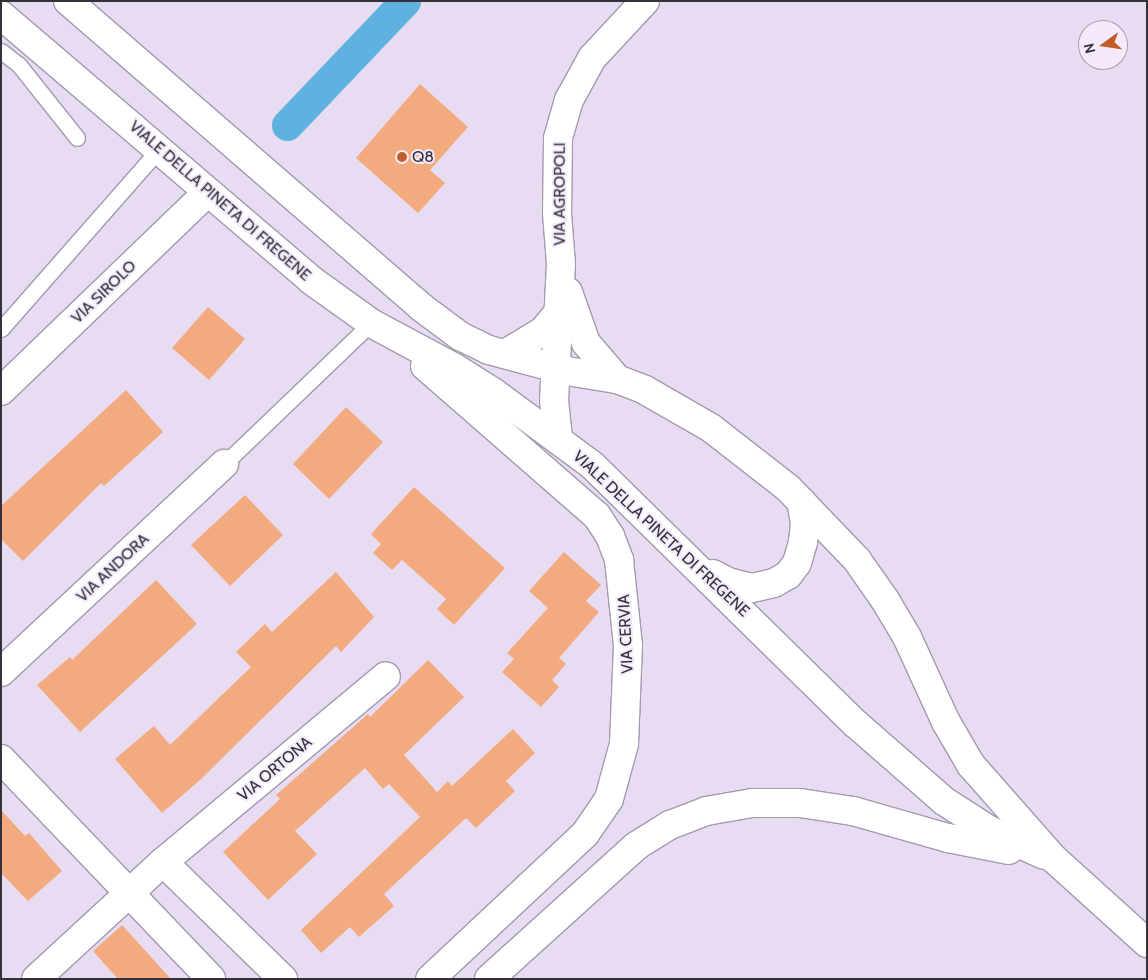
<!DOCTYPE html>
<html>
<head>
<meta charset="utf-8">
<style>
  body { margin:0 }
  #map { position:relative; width:1148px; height:980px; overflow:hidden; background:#e8dcf2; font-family:Cabin,sans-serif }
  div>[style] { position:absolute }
  .canal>* { height:31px; margin:-15.5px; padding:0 15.5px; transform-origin:15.5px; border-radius:15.5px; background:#5fb2df }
  .building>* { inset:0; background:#f3aa7f }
  .roads { filter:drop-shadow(1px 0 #a499ae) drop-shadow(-1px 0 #a499ae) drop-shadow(0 1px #a499ae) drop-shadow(0 -1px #a499ae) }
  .lane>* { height:15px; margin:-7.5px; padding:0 7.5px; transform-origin:7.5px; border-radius:7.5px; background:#fff }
  .street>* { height:28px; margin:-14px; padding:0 14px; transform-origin:14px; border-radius:14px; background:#fff }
  .dots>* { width:14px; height:14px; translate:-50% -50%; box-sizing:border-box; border:2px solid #f4eafc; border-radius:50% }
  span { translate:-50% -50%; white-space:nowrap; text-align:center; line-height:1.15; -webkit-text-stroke:4px #f4eafc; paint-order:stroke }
  .poi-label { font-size:16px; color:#353039 }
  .left { translate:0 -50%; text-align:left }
  .street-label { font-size:16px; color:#353039 }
  .frame { position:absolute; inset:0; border:2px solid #353039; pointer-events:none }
  .north { position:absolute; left:1078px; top:20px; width:50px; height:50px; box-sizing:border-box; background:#f4eafc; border:1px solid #a8a0ae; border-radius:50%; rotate:256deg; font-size:14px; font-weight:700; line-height:20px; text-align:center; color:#353039 }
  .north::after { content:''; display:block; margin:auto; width:18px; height:22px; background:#c25d2a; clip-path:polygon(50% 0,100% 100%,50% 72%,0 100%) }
</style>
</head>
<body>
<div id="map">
  <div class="canal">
    <i style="left:287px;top:125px;width:171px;rotate:-46.4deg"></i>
  </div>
  <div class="building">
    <i style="clip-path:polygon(420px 84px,468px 127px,430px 170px,445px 183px,418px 213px,356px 158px)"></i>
    <i style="clip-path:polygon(208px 307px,245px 339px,209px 380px,172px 348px)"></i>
    <i style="clip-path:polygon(126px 390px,163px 432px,104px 486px,101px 483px,23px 561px,1px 539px,1px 506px)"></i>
    <i style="clip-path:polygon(346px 407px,383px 442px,329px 499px,293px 464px)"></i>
    <i style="clip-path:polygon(414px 487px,505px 568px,454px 625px,437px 609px,446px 599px,402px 560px,392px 570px,373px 553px,381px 544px,371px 534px)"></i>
    <i style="clip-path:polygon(245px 495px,283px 535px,230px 586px,191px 545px)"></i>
    <i style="clip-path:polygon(564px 552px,601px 585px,586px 601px,599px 612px,559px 658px,566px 664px,552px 680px,559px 687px,541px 707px,502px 672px,514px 659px,507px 653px,548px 608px,529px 591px)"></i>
    <i style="clip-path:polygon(336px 572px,374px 617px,341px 652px,336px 646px,200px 780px,162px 813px,115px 759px,154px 726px,170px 745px,251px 667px,236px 652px,265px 624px,272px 632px)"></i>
    <i style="clip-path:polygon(156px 580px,197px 624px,80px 732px,37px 685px,70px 657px,72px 660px)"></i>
    <i style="clip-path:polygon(428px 660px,464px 697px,404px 755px,437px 792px,448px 781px,452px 786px,513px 729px,535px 753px,506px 781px,515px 791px,476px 828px,466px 818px,384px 894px,394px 906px,359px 937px,350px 927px,321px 953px,301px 930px,420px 817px,389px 784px,383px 789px,365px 768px,295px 831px,317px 854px,268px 900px,223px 852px,280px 799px,276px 795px,368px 714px,370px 717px)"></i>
    <i style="clip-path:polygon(1px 810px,25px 836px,29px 833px,62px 871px,28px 901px,1px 873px)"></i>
    <i style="clip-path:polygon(122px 925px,171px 979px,118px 979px,93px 951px)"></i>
  </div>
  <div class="roads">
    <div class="lane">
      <i style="left:1px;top:51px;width:23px;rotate:38deg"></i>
      <i style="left:19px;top:65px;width:93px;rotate:51.5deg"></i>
      <i style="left:1px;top:329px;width:241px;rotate:-48.7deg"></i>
      <i style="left:224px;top:464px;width:204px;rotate:-43.8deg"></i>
    </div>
    <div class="street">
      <i style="left:68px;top:1px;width:467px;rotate:40.9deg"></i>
      <i style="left:421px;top:307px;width:49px;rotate:36.6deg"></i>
      <i style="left:460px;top:336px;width:32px;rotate:26deg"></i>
      <i style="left:489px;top:350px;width:81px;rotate:15.1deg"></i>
      <i style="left:567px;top:371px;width:51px;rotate:9.1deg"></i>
      <i style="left:617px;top:379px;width:30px;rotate:21deg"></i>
      <i style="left:645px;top:390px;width:76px;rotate:29.9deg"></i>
      <i style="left:711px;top:428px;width:98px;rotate:37.9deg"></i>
      <i style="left:788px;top:488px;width:100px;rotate:46.2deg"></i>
      <i style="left:857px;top:560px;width:49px;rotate:55deg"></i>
      <i style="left:885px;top:600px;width:43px;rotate:59.3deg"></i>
      <i style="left:907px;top:637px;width:94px;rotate:65.4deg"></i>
      <i style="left:946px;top:722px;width:50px;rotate:59.8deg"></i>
      <i style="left:971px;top:765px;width:124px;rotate:48.6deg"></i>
      <i style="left:1053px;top:858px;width:127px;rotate:42.1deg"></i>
      <i style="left:1px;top:15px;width:408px;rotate:40.5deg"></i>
      <i style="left:311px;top:280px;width:74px;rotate:35.6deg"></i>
      <i style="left:371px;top:323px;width:95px;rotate:28.2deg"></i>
      <i style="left:455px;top:368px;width:45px;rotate:32.3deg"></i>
      <i style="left:493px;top:392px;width:123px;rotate:36.4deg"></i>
      <i style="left:592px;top:465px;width:370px;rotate:44.5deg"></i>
      <i style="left:856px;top:724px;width:117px;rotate:41.2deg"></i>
      <i style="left:944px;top:801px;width:54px;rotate:32.8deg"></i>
      <i style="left:989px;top:830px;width:60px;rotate:24.4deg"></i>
      <i style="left:568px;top:292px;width:54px;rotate:70.6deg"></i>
      <i style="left:586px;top:343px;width:48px;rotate:49.3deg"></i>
      <i style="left:505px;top:354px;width:44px;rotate:-31.2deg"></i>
      <i style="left:543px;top:331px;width:26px;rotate:-50deg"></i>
      <i style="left:425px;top:366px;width:228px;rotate:41.1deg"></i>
      <i style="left:597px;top:516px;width:24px;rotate:57deg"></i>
      <i style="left:610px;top:536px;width:26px;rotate:69deg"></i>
      <i style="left:619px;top:560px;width:85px;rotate:84deg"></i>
      <i style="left:628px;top:645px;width:99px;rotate:92.3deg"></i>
      <i style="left:624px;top:744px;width:57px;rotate:105.3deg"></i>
      <i style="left:609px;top:799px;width:42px;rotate:124.4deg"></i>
      <i style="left:585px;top:834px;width:212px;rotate:136.9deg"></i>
      <i style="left:1px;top:391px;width:287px;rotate:-43.9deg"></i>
      <i style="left:558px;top:438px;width:37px;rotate:-96deg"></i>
      <i style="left:554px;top:401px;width:137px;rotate:-87.1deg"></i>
      <i style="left:561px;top:264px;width:51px;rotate:-94.5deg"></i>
      <i style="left:557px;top:213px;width:75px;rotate:-89.2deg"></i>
      <i style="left:558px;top:138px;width:40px;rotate:-74deg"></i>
      <i style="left:569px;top:100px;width:48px;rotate:-61.3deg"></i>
      <i style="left:592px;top:58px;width:78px;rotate:-47.1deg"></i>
      <i style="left:713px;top:574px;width:17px;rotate:28deg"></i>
      <i style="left:728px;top:582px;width:25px;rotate:14deg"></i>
      <i style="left:752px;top:588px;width:23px;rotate:-13deg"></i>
      <i style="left:774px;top:583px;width:16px;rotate:-30deg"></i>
      <i style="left:788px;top:575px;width:15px;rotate:-53deg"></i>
      <i style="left:797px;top:563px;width:22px;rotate:-74deg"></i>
      <i style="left:803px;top:542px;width:19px;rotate:-84deg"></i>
      <i style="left:805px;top:523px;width:22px;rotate:-100deg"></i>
      <i style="left:1px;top:672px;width:305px;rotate:-43deg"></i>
      <i style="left:1px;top:759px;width:304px;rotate:46.3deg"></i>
      <i style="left:163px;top:862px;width:168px;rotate:44.3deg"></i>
      <i style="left:36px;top:979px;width:173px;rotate:-42.7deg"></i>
      <i style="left:163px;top:862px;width:290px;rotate:-39.8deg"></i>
      <i style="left:489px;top:979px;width:198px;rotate:-42.1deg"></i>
      <i style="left:636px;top:846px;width:40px;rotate:-32deg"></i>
      <i style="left:670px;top:825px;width:39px;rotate:-21deg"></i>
      <i style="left:706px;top:811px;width:47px;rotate:-9.9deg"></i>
      <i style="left:752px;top:803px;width:48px"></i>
      <i style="left:800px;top:803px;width:54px;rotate:8.6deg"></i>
      <i style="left:853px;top:811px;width:99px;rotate:15.9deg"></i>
      <i style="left:948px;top:838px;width:62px;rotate:11.1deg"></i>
    </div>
  </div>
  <div class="dots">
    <i style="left:402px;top:157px;background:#c25d2a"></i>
  </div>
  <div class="poi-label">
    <span class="left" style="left:412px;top:157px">Q8</span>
  </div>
  <div class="street-label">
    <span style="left:560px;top:194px;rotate:-90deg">VIA AGROPOLI</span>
    <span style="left:220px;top:201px;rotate:41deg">VIALE DELLA PINETA DI FREGENE</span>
    <span style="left:104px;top:292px;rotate:-44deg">VIA SIROLO</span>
    <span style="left:661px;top:534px;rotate:43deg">VIALE DELLA PINETA DI FREGENE</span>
    <span style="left:113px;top:568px;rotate:-43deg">VIA ANDORA</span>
    <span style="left:626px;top:634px;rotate:-93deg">VIA CERVIA</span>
    <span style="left:275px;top:769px;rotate:-40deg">VIA ORTONA</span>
  </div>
  <div class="frame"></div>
  <div class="north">N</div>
</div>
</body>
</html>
